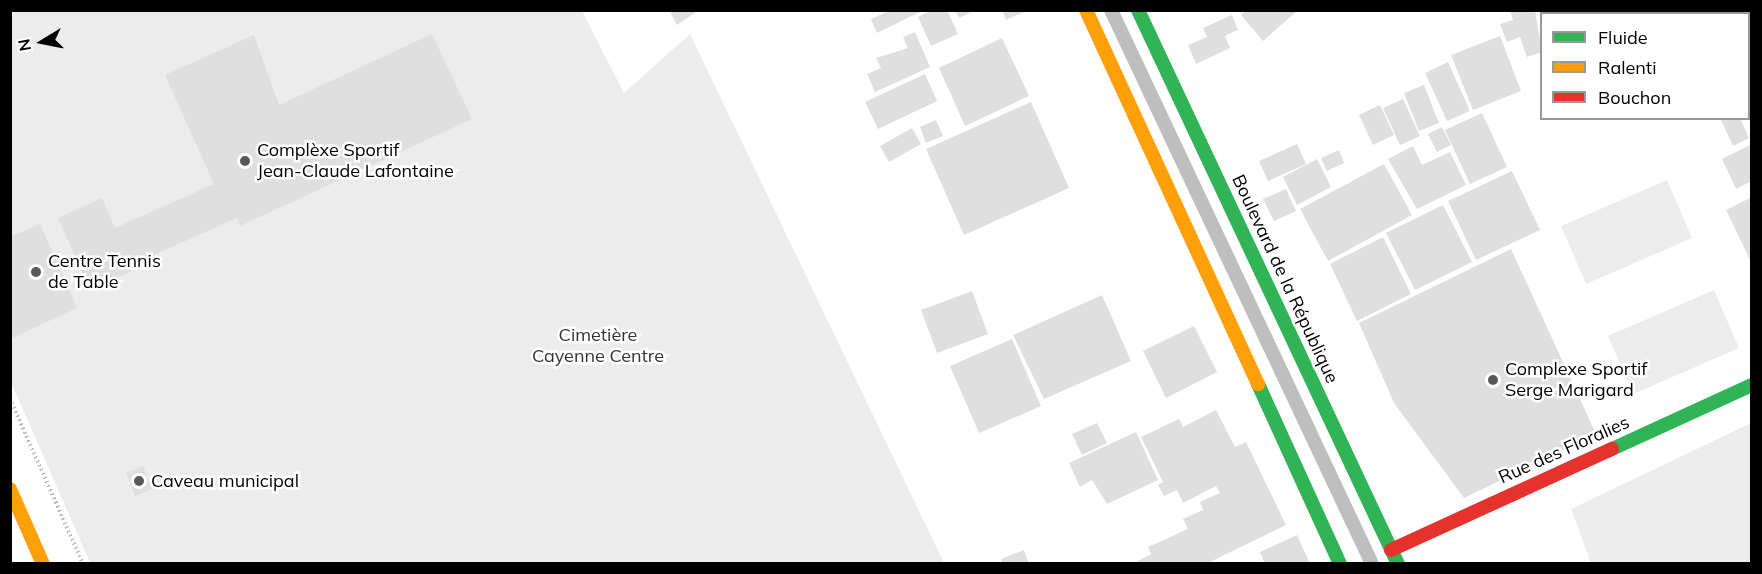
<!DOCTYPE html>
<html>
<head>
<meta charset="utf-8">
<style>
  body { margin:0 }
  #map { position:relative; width:1762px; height:574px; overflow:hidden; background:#fff; font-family:Mulish,sans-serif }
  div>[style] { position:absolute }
  .green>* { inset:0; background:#ececec }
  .building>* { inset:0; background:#dfdfdf }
  .path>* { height:4px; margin-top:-2px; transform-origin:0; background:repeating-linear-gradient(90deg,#b9b9b9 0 1.5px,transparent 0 4.5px) }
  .lane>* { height:14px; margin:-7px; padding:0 7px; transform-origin:7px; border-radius:7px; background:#bebebe }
  .fast>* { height:14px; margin:-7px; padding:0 7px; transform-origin:7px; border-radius:7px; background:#30b455 }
  .slow>* { height:14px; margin:-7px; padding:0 7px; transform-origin:7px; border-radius:7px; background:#ff9f0a }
  .jam>* { height:14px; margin:-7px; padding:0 7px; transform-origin:7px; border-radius:7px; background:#e5322d }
  .dots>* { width:16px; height:16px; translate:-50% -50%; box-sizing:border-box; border:3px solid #fff; border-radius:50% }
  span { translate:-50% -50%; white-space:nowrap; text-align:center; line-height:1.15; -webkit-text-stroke:5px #fff; paint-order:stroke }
  .poi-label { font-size:18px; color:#000 }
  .left { translate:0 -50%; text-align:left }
  .street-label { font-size:18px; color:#000 }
  .park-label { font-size:18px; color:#333 }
  .frame { position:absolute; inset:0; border:12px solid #000; pointer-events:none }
  .legend { position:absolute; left:1540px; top:12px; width:210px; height:108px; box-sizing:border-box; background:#fff; border:2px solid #999; margin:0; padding:8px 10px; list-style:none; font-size:18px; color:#000 }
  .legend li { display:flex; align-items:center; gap:12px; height:30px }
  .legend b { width:30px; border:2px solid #999 }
  .north { position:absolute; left:12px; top:12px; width:60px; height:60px; -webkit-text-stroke:4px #fff; paint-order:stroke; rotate:260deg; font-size:16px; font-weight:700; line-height:24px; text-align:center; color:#000 }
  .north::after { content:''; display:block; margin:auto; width:21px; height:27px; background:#000; clip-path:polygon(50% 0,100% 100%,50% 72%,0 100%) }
</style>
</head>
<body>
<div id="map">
  <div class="green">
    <i style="clip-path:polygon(10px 11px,582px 11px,624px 93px,690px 34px,944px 563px,90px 563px,11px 382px)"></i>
    <i style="clip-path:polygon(1667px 180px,1692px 238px,1586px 284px,1561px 226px)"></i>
    <i style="clip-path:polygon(1714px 290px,1739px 348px,1633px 394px,1608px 336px)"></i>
    <i style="clip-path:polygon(1751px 423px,1751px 563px,1591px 563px,1571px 509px)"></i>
  </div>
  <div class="building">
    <i style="clip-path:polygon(669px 10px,699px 10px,677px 25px)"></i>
    <i style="clip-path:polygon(891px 10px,924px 10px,877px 33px,871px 19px)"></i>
    <i style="clip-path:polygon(932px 10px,947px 10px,958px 34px,931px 46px,918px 17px)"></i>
    <i style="clip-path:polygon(955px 10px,976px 10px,959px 18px)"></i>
    <i style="clip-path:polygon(1002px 10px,1028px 10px,1006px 20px)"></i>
    <i style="clip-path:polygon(1246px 10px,1298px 10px,1263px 41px,1241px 15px)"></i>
    <i style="clip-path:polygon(1510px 10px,1535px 10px,1542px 52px,1527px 57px,1520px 37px,1507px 42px,1500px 24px,1513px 20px)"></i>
    <i style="clip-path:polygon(1671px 10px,1752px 10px,1752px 63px,1748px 14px)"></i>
    <i style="clip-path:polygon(1232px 15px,1238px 30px,1225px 36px,1230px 48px,1196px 64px,1188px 45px,1207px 37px,1203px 28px)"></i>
    <i style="clip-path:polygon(915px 32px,930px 67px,875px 92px,867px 74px,881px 68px,876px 58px,908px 48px,903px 37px)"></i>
    <i style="clip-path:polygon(432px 34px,472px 119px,240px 226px,237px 218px,129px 266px,131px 272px,90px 290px,58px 218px,102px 198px,115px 228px,214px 184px,165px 75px,254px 35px,279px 105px)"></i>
    <i style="clip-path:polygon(1500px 36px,1521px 91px,1473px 110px,1451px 55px)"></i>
    <i style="clip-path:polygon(1002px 38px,1029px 96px,965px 126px,939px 68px)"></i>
    <i style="clip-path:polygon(1448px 62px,1470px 111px,1447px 121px,1425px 73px)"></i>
    <i style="clip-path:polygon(925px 74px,937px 101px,878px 129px,865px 102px)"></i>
    <i style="clip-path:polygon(1424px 85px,1439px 123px,1419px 131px,1404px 93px)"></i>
    <i style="clip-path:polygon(1403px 99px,1420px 136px,1400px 145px,1383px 108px)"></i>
    <i style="clip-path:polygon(1031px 102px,1069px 188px,964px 235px,926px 149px)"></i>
    <i style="clip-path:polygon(1380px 105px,1394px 135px,1373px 145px,1359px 115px)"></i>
    <i style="clip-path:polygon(1482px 113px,1507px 167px,1470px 184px,1445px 130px)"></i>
    <i style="clip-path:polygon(1740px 118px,1749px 138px,1733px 146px,1721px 120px)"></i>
    <i style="clip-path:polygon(936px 120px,943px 136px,926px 143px,920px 127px)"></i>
    <i style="clip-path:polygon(1442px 127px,1451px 145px,1437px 152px,1428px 134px)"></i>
    <i style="clip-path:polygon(912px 128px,921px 144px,889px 162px,880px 146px)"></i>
    <i style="clip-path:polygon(1297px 144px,1306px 164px,1268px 181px,1259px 161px)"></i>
    <i style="clip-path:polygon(1752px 144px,1752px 181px,1736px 189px,1722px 159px)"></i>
    <i style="clip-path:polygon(1413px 146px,1422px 165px,1450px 152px,1466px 185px,1417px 209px,1388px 159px)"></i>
    <i style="clip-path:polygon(1339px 150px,1344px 163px,1327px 171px,1321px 158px)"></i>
    <i style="clip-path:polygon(1317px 159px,1331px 187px,1297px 205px,1283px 177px)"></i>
    <i style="clip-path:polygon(1384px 164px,1412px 215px,1328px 261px,1300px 209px)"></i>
    <i style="clip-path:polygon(1512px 171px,1540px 230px,1476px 260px,1448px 201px)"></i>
    <i style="clip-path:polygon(1286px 189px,1296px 211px,1274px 221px,1263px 199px)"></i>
    <i style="clip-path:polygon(1752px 197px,1752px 264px,1726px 210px)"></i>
    <i style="clip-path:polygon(1443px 205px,1472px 262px,1415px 290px,1386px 233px)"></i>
    <i style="clip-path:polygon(40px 224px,77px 308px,10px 339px,10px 237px)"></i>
    <i style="clip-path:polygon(1383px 237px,1411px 294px,1357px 321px,1330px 264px)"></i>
    <i style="clip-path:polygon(1511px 249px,1596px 434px,1464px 498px,1394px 403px,1359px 323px)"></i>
    <i style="clip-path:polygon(972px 291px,988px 334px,937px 353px,921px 310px)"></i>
    <i style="clip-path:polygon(1102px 295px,1131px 361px,1044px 399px,1013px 335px)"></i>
    <i style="clip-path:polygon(1194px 326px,1217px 372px,1166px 398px,1143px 351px)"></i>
    <i style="clip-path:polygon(1012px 339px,1041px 406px,979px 433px,950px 366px)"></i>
    <i style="clip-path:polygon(1216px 410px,1235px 447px,1246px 442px,1286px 525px,1206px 564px,1132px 564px,1151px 554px,1148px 547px,1188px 529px,1183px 519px,1203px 510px,1200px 502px,1220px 493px,1216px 486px,1183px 503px,1177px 490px,1164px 496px,1158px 485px,1163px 482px,1141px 437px,1179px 419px,1183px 427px)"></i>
    <i style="clip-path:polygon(1097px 423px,1107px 443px,1082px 455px,1072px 434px)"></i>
    <i style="clip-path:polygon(1136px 432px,1158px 480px,1107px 504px,1092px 480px,1080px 487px,1069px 463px)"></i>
    <i style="clip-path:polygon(143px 466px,152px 489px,135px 496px,126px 473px)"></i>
    <i style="clip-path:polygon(1297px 535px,1310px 564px,1265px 564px,1260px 552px)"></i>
    <i style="clip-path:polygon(1024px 550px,1029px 564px,1003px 564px,1001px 559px)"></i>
  </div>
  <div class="path">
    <i style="left:10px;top:399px;width:180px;rotate:66.1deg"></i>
  </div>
  <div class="lane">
    <i style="left:1111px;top:10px;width:612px;rotate:64.77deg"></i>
    <i style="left:1748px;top:98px;width:4px;rotate:-14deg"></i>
  </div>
  <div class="fast">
    <i style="left:1138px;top:10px;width:612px;rotate:64.86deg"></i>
    <i style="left:1258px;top:384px;width:198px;rotate:65.5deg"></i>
    <i style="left:1612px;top:449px;width:154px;rotate:-24.6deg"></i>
  </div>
  <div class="slow">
    <i style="left:1086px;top:10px;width:412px;rotate:65.3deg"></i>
    <i style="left:10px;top:489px;width:82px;rotate:66.3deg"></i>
  </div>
  <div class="jam">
    <i style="left:1391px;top:550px;width:243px;rotate:-24.6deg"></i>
  </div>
  <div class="dots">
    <i style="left:245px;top:161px;background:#595959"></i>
    <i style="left:36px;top:272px;background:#595959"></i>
    <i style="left:1493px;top:380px;background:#595959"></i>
    <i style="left:139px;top:481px;background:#595959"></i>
  </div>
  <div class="poi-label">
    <span class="left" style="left:257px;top:161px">Complèxe Sportif<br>Jean-Claude Lafontaine</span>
    <span class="left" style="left:48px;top:272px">Centre Tennis<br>de Table</span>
    <span class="left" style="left:1505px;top:380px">Complexe Sportif<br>Serge Marigard</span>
    <span class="left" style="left:151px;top:481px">Caveau municipal</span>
  </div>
  <div class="street-label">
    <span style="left:1285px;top:279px;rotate:65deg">Boulevard de la République</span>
    <span style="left:1564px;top:450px;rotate:-24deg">Rue des Floralies</span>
  </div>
  <div class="park-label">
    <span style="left:598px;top:346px">Cimetière<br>Cayenne Centre</span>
  </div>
  <div class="frame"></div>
  <ul class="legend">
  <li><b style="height:8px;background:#30b455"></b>Fluide</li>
  <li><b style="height:8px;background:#ff9f0a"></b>Ralenti</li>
  <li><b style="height:8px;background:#e5322d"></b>Bouchon</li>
  </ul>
  <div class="north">N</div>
</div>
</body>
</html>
